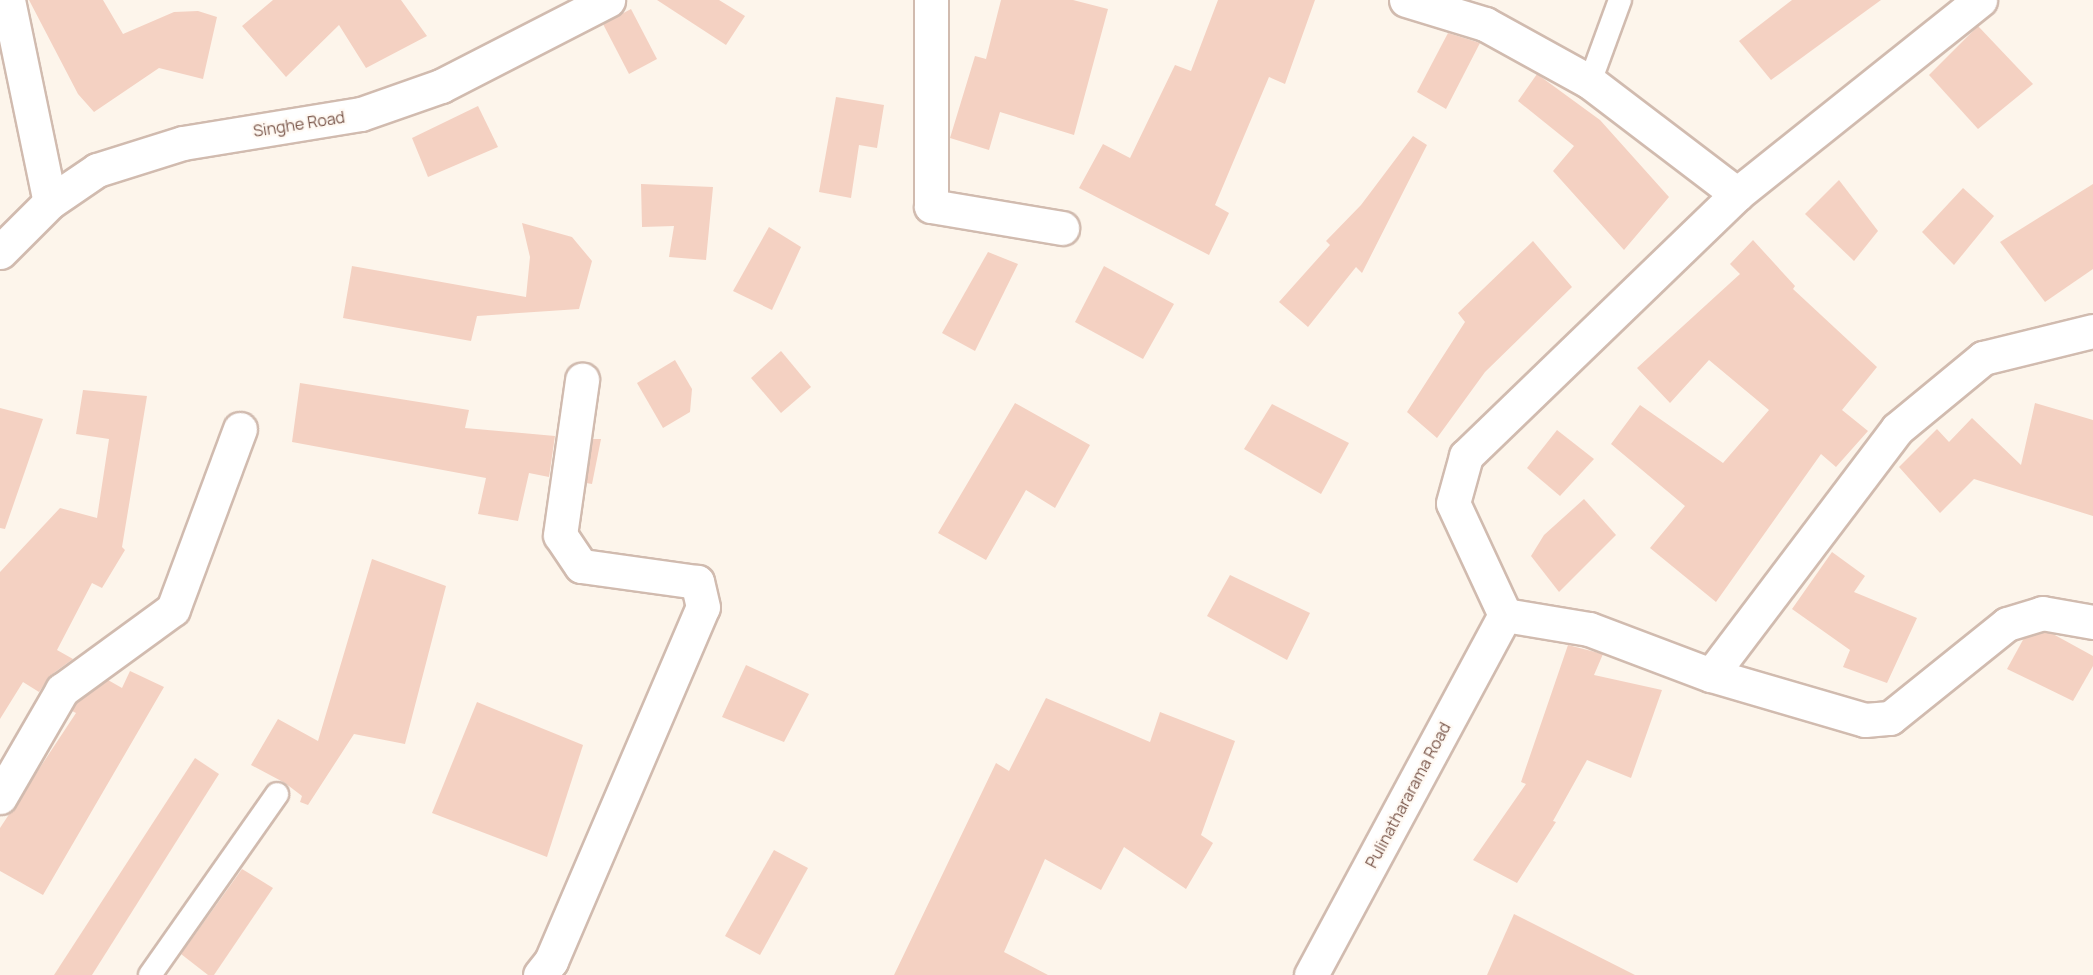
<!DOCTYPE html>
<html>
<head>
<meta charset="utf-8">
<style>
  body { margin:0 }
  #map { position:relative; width:2093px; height:975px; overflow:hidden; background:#fdf5eb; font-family:Manrope,sans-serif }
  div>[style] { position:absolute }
  .building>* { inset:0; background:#f4d1c2 }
  .roads { filter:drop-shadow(2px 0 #d1bbaf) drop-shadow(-2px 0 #d1bbaf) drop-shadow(0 2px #d1bbaf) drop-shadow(0 -2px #d1bbaf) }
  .service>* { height:22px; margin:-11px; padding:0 11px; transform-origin:11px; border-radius:11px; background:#fff }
  .minor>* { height:33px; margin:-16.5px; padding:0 16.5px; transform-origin:16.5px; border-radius:16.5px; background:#fff }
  span { translate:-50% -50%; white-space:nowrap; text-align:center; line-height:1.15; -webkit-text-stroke:4.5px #fff9f3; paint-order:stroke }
  .street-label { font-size:16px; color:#7b584c }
</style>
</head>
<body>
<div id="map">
  <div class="building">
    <i style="clip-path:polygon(29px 0,103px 0,123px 34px,174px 12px,198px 11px,217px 17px,203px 79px,159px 68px,94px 112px,78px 94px)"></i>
    <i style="clip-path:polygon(273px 0,401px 0,427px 36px,366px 68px,339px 25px,286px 77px,242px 26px)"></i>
    <i style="clip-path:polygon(657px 0,719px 0,745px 16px,726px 45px)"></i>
    <i style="clip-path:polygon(1001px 0,1073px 0,1108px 9px,1074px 135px,1000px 112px,989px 150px,950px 138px,975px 56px,986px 59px)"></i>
    <i style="clip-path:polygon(1218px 0,1315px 0,1285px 84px,1269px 77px,1215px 205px,1229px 213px,1209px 255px,1079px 188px,1103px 144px,1130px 158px,1175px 65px,1191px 71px)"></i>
    <i style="clip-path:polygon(1792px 0,1881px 0,1771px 80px,1739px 41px)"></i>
    <i style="clip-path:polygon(631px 9px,657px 59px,629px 74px,603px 24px)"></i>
    <i style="clip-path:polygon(1978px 26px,2033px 84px,1978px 129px,1929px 75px)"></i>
    <i style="clip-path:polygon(1448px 33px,1480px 43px,1446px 109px,1417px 92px)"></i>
    <i style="clip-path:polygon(1537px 74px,1600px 120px,1669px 197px,1624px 250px,1553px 171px,1574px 146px,1518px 101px)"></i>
    <i style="clip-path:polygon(836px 97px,884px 105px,877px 148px,859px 145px,851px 198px,819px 192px)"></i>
    <i style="clip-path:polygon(478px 106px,498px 147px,428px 177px,412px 138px)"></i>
    <i style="clip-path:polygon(1413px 136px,1427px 145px,1362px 273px,1356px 267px,1308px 327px,1279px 302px,1330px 245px,1326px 241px,1361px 205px)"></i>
    <i style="clip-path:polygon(1839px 180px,1878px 231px,1854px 261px,1805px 214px)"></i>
    <i style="clip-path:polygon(641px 184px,713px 187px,706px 260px,669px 257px,674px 226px,642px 227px)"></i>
    <i style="clip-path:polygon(2093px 184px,2093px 269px,2045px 302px,2000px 242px)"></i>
    <i style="clip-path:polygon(1963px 188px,1994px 216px,1954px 265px,1922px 232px)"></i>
    <i style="clip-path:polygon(522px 223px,572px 237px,592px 261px,579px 309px,477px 316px,471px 341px,343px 318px,352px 266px,526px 297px,530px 257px)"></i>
    <i style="clip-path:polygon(769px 227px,801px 247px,772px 310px,733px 291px)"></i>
    <i style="clip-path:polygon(1753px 240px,1795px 286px,1793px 289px,1877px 367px,1842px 410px,1868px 431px,1836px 467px,1821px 454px,1716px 602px,1650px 548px,1685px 506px,1611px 444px,1640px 405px,1723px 463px,1769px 410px,1709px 360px,1670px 403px,1637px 368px,1740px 274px,1730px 264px)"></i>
    <i style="clip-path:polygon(1533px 241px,1572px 287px,1485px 372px,1437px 438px,1407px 412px,1465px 322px,1458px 313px)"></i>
    <i style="clip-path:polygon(988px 252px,1018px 264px,975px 351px,942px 333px)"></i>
    <i style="clip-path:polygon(1104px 266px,1174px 304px,1143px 359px,1075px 322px)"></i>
    <i style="clip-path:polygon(781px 351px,811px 387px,781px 413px,751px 378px)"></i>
    <i style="clip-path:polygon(675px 360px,692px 389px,690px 412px,663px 428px,637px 383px)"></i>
    <i style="clip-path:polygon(300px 383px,469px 410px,465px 428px,555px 436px,549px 477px,529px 473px,518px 521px,478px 514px,486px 478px,292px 442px)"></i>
    <i style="clip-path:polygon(83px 390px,147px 396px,122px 547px,125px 550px,102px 588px,92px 583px,57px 650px,73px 659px,51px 675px,39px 692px,23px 682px,0 719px,0 572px,60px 508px,97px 518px,109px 439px,76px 434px)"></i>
    <i style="clip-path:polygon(1015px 403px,1090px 445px,1055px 508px,1026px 490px,986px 560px,938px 533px)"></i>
    <i style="clip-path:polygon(2035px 403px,2093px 420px,2093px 516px,1974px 479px,1940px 513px,1899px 467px,1937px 429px,1949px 442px,1972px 418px,2021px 465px)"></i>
    <i style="clip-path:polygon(1272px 404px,1349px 443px,1321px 494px,1244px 449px)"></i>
    <i style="clip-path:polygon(0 408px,43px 419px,5px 529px,0 528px)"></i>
    <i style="clip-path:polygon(1557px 430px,1594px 459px,1560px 496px,1527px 468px)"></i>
    <i style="clip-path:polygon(593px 439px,601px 439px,592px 484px,586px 483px)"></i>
    <i style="clip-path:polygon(1584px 499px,1616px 535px,1559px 592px,1531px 556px,1544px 535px)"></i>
    <i style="clip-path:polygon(1832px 552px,1865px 576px,1854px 592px,1917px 618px,1887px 683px,1843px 667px,1850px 650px,1792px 609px)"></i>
    <i style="clip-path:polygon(372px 559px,446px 586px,405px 744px,354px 734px,308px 805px,300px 802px,302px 796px,285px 783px,251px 765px,278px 719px,318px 741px)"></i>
    <i style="clip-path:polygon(1230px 575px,1310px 613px,1287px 660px,1207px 616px)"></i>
    <i style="clip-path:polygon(2043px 632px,2053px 634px,2093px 656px,2093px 666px,2073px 701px,2007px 669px,2024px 638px)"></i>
    <i style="clip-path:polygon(1568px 645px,1603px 654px,1594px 675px,1662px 690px,1631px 778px,1587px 760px,1553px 821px,1556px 822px,1517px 883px,1473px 860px,1526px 784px,1521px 782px)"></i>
    <i style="clip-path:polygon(746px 665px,809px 694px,784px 742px,722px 717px)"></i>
    <i style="clip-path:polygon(130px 671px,164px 687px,43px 895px,0 871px,0 828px,76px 713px,72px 711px,76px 703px,108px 680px,122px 688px)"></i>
    <i style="clip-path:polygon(1046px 698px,1150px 742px,1160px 712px,1235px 741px,1201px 835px,1213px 843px,1186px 889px,1124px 847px,1101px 890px,1045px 859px,1004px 952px,1048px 975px,894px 975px,996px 763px,1009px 771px)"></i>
    <i style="clip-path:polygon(477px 702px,583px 745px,547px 857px,432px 813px)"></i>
    <i style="clip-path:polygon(195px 758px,219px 774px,92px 975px,54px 975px)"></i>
    <i style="clip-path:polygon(774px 850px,808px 868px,760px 955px,725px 936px)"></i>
    <i style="clip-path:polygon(242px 869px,273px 888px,214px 975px,208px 975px,181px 954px)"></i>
    <i style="clip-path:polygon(1514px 914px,1635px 975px,1487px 975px)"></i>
  </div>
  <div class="roads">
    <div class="service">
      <i style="left:1590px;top:82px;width:87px;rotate:-69.9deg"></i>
      <i style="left:150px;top:975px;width:221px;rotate:-54.9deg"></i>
    </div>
    <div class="minor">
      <i style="left:8px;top:0;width:206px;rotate:78.3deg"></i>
      <i style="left:931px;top:0;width:206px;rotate:90deg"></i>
      <i style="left:931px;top:206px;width:133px;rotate:9.5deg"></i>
      <i style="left:1406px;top:0;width:83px;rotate:16.9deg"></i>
      <i style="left:1485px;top:24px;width:120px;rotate:28.9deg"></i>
      <i style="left:1590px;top:82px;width:185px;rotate:37.3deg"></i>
      <i style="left:0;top:252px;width:71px;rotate:-45deg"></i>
      <i style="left:50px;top:202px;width:57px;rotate:-34.2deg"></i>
      <i style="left:97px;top:170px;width:90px;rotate:-17.4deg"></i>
      <i style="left:183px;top:143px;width:180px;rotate:-9.3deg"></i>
      <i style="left:361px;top:114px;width:85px;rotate:-19.3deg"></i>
      <i style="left:441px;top:86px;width:188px;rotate:-27.2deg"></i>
      <i style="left:1505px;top:615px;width:123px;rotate:-114.9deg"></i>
      <i style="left:1453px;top:503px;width:49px;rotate:-74.5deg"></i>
      <i style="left:1466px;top:456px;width:377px;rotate:-44deg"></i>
      <i style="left:1737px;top:194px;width:311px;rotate:-38.6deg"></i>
      <i style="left:1505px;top:615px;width:85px;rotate:9.5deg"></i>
      <i style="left:1589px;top:629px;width:130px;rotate:20.7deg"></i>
      <i style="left:1711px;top:675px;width:160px;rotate:16.3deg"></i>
      <i style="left:1865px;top:720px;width:25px;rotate:-5deg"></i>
      <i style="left:1890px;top:718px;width:150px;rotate:-38.8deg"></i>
      <i style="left:2007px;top:624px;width:37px;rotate:-17deg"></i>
      <i style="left:2042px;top:613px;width:52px;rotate:10deg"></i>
      <i style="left:1711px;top:675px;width:308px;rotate:-52.9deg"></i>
      <i style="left:1897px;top:429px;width:112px;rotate:-39.5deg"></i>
      <i style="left:1983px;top:358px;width:113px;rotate:-13.8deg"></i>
      <i style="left:0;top:797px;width:124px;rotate:-59.9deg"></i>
      <i style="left:62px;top:690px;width:137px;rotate:-36.1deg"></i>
      <i style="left:173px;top:609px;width:192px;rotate:-69.6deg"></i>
      <i style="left:540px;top:975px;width:18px;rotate:-52deg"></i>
      <i style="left:551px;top:961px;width:385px;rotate:-66.8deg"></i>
      <i style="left:703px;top:607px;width:26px;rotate:-103deg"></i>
      <i style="left:697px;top:582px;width:117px;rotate:-172.1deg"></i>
      <i style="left:581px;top:566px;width:37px;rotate:-124deg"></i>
      <i style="left:560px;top:535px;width:157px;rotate:-81.9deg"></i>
      <i style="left:1311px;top:975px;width:409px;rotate:-61.7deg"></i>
    </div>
  </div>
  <div class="street-label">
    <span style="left:299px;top:124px;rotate:-9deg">Singhe Road</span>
    <span style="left:1408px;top:795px;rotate:-62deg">Pulinathararama Road</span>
  </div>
</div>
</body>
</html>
